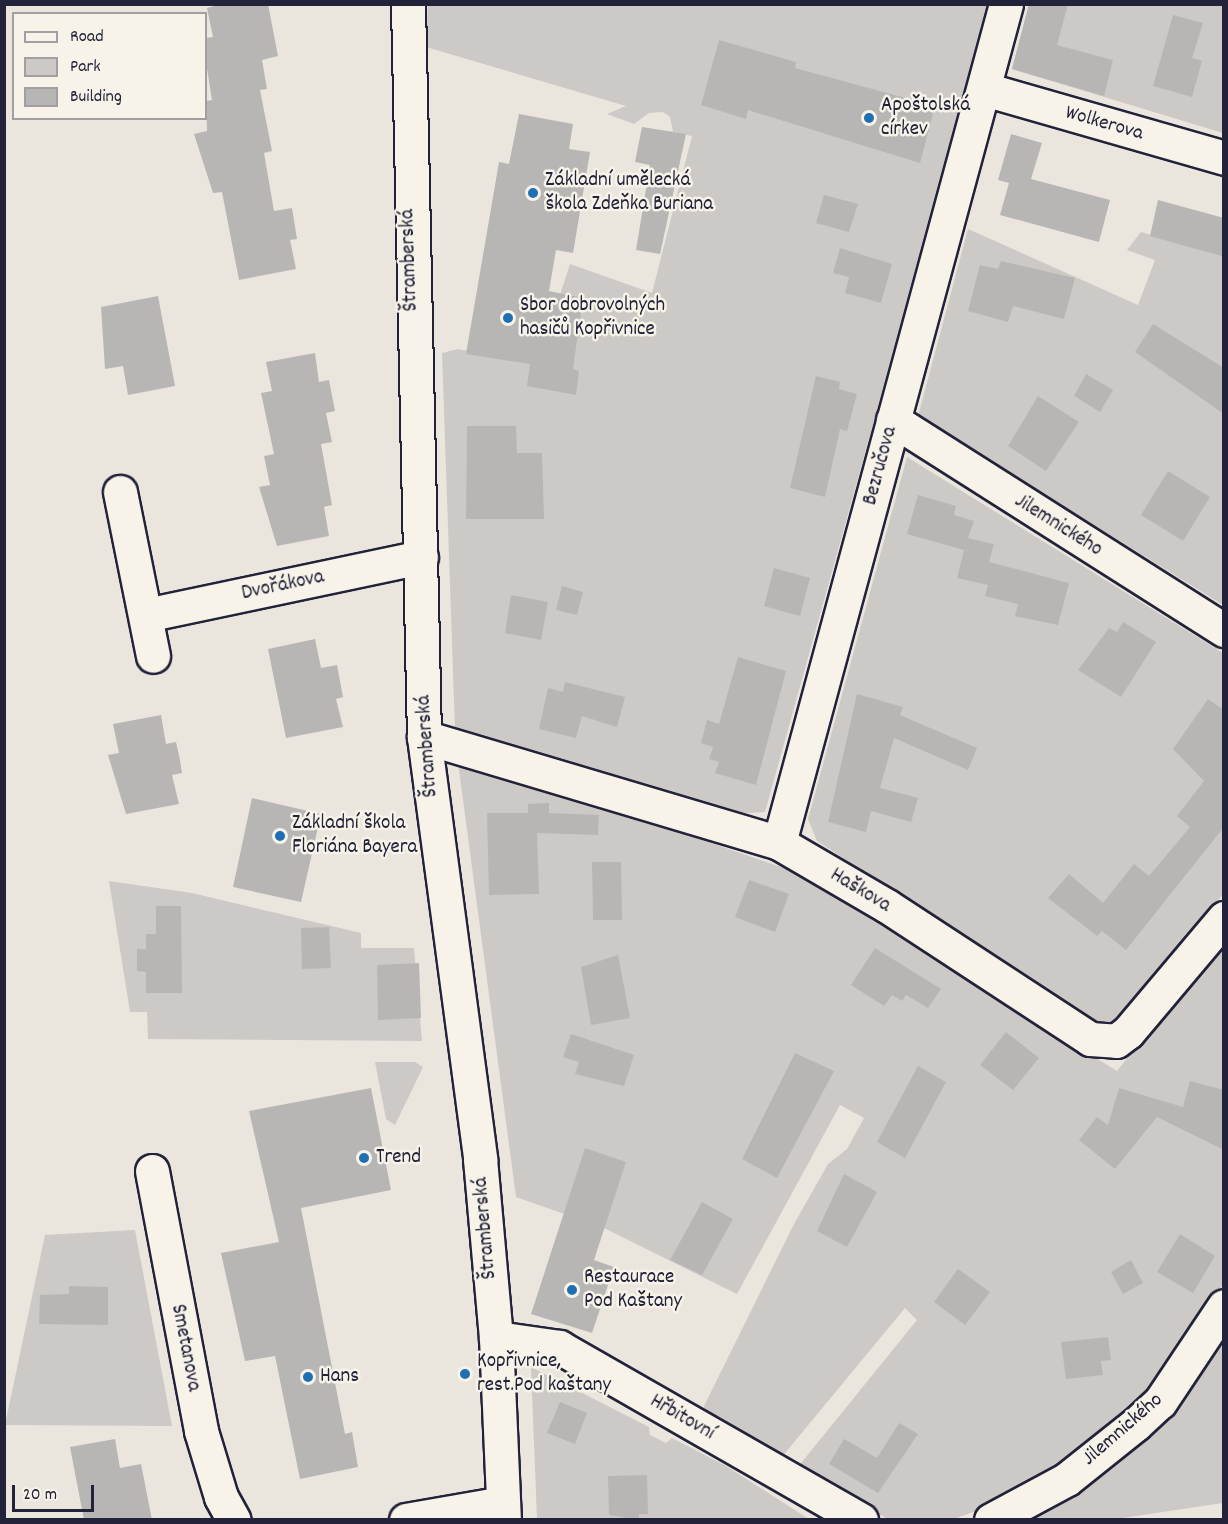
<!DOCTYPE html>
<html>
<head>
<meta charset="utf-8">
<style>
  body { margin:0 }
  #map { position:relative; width:1228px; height:1524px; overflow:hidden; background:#eae6de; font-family:Dekko,sans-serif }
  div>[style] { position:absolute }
  .green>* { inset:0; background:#cdc9c6 }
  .building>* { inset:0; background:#b8b6b5 }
  .roads { filter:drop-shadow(2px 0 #22223b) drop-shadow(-2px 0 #22223b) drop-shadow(0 2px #22223b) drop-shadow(0 -2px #22223b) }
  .minor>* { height:33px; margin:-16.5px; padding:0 16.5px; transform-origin:16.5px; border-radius:16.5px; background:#f7f3e8 }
  .dots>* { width:16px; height:16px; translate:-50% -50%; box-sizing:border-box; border:3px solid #f7f3e8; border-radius:50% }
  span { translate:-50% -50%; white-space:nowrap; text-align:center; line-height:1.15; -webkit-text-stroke:5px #f7f3e8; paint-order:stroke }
  .poi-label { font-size:21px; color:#22223b }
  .left { translate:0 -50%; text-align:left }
  .street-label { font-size:21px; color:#22223b }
  .frame { position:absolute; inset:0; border:6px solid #22223b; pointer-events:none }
  .legend { position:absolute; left:12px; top:12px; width:195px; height:108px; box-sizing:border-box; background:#f7f3e8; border:2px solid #a29fa3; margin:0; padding:8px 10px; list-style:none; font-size:18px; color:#22223b }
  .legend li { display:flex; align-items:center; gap:12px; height:30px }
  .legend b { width:30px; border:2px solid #a29fa3 }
  .scale { position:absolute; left:12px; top:1485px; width:82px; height:27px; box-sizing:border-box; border:3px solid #22223b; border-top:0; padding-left:8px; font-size:18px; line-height:21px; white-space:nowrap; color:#22223b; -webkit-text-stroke:4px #f7f3e8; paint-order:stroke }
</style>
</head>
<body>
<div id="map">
  <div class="green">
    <i style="clip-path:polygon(428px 5px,990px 5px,765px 812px,736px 814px,455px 730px,442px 353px,458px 349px,537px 365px,570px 264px,652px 293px,692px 136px,673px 132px,670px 117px,663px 112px,649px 113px,634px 124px,607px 114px,626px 106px,426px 47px)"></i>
    <i style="clip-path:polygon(1029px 5px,1223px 5px,1223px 133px,1012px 69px)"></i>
    <i style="clip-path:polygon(968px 229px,1138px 305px,1155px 260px,1127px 250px,1141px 232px,1223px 257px,1223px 605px,918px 416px)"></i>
    <i style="clip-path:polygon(907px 457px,1223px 653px,1223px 894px,1115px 1025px,1101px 1026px,817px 841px,808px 819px)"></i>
    <i style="clip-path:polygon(457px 755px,801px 874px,1117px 1071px,1223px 938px,1223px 1284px,1158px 1383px,1082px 1453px,995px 1504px,954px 1519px,888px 1519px,797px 1468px,917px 1320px,905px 1308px,781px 1458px,705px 1416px,704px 1406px,794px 1224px,828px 1164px,847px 1149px,864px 1118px,840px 1105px,737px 1294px,604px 1228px,516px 1197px)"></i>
    <i style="clip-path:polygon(109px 881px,192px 893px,361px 933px,361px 948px,414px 948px,422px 1041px,148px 1039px,147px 1012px,130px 1012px)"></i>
    <i style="clip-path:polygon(375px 1062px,415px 1062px,423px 1067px,395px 1125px,386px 1119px)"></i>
    <i style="clip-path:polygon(135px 1230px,172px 1426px,5px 1425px,45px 1235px)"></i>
    <i style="clip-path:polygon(1223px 1338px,1223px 1503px,1116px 1519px,1025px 1520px,1070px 1494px,1168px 1419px)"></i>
    <i style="clip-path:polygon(531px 1367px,649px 1427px,650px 1435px,666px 1443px,672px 1438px,726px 1466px,809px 1519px,537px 1519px)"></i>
  </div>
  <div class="building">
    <i style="clip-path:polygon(222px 4px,268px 4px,278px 56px,262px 60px,267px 89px,260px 90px,272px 151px,264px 153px,274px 211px,292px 208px,297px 239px,290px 240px,296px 269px,239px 280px,222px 192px,213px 193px,194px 134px,207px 131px,206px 101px,212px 100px,206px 62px,206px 38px,213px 37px,207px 8px)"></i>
    <i style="clip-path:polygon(1029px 4px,1068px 4px,1057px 45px,1113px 60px,1104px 96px,1012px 69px)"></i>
    <i style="clip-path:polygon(1173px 15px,1203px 23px,1192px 58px,1202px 61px,1192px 97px,1153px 86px)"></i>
    <i style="clip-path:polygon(719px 40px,796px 62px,795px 68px,935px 106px,920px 163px,748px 110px,746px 119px,701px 105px)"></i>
    <i style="clip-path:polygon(519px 114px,573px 124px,569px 149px,590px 152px,573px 253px,556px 250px,549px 291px,583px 298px,573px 369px,579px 371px,576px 395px,527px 386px,530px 364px,466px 354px,499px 162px,509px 164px)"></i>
    <i style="clip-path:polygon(642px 127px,686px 134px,660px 254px,636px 250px,650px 165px,635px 162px)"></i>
    <i style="clip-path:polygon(1011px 134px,1042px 143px,1031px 179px,1110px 200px,1099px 242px,1000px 215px,1009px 183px,998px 180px)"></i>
    <i style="clip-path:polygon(824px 195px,858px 204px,849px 232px,816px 223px)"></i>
    <i style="clip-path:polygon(1158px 200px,1224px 218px,1224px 257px,1150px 236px)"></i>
    <i style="clip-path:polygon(840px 248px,892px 264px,881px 303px,845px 293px,849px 277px,833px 273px)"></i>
    <i style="clip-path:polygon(1001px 261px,1075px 278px,1064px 319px,1013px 306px,1008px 322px,968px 311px,980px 265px,998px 269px)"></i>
    <i style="clip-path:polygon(158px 296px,175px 386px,128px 395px,123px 366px,105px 369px,101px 307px)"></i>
    <i style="clip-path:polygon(1153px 324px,1224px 368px,1224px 414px,1135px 352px)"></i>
    <i style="clip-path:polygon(315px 353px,319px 382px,329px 380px,335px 411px,326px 413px,332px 442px,321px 444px,332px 505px,324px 507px,329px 536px,277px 546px,259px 487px,270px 485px,264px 456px,274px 454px,261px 393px,272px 391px,266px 362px)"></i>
    <i style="clip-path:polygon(1086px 374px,1113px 390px,1100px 412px,1074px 396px)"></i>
    <i style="clip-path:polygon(816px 376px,840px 382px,839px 389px,857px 394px,847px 431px,840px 429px,825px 497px,790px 488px)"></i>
    <i style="clip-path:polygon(1038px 396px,1079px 422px,1046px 471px,1008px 446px)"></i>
    <i style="clip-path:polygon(467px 426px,516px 426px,517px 453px,542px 453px,544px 519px,466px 519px)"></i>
    <i style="clip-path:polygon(1168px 471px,1210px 497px,1183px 541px,1141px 515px)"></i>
    <i style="clip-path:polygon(918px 495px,956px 506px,954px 515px,974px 521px,968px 538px,994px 544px,989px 562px,1069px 583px,1058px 625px,1015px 616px,1018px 604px,985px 596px,988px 585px,957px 578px,964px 550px,907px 534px)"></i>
    <i style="clip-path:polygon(774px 568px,810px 578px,800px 616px,764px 606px)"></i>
    <i style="clip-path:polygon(562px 586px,583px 592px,577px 615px,556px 610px)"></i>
    <i style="clip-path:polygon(511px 595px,548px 602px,541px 640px,505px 633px)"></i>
    <i style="clip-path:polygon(1123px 622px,1156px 642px,1121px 697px,1078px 670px,1109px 628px,1117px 632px)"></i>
    <i style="clip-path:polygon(315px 639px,321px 668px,337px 665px,343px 697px,336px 699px,343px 727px,286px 738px,268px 649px)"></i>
    <i style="clip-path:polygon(738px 657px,786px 671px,756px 785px,715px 773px,719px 762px,709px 759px,713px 747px,701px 743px,707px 720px,719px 724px)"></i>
    <i style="clip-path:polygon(565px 682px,625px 697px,617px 727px,582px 716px,576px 738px,539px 729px,548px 688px,563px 692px)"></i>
    <i style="clip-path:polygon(857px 694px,903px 707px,900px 715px,977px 748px,968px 770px,894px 738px,880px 788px,918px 798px,911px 822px,871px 811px,866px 832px,828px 822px)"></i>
    <i style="clip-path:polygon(1208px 699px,1224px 710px,1224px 827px,1126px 950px,1102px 931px,1097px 936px,1048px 898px,1069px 874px,1103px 903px,1134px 864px,1149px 876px,1190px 827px,1177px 816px,1204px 781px,1173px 749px)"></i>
    <i style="clip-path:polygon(161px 715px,166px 744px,176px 742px,180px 760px,182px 773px,172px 775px,179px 804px,126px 814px,108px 755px,119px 753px,113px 724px)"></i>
    <i style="clip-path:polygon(252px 798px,321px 814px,301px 902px,233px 887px)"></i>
    <i style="clip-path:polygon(549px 803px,549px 813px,599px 815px,598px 835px,537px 833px,539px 894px,489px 895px,487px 813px,528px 813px,528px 804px)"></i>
    <i style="clip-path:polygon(592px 862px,621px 862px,622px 920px,593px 920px)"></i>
    <i style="clip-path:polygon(749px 880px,789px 894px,775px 932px,735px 917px)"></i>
    <i style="clip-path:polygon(156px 906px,181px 906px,182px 993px,146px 993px,146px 972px,137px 971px,137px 949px,146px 949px,146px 934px,156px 934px)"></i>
    <i style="clip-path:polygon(329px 927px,331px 968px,302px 969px,301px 928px)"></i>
    <i style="clip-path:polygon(875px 948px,941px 989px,928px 1008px,906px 995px,902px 1001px,892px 995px,884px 1006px,851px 985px)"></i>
    <i style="clip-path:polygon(618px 955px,630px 1018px,591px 1025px,581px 967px)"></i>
    <i style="clip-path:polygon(419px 963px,421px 1018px,378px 1020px,377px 965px)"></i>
    <i style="clip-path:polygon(1006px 1032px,1039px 1058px,1013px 1090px,980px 1065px)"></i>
    <i style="clip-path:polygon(571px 1034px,634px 1055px,624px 1086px,575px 1074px,579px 1062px,563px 1057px)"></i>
    <i style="clip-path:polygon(795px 1053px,834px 1071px,777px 1178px,742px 1159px)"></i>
    <i style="clip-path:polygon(918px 1066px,946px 1082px,905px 1158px,877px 1142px)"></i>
    <i style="clip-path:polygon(1190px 1081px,1224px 1090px,1224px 1150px,1157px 1117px,1115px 1169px,1079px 1140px,1097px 1117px,1108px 1125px,1119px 1088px,1183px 1107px)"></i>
    <i style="clip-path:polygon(371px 1088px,391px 1190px,301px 1208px,345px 1434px,352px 1432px,358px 1467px,300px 1479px,275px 1356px,245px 1361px,221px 1253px,279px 1242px,249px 1111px)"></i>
    <i style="clip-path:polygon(585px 1148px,626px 1162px,594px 1260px,614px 1267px,592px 1333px,531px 1314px)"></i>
    <i style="clip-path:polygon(844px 1174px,877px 1192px,847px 1247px,817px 1231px)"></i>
    <i style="clip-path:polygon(702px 1202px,733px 1219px,702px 1275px,670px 1260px)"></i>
    <i style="clip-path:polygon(1180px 1234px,1215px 1256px,1193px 1293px,1157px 1272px)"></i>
    <i style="clip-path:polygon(1131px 1260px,1143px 1283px,1123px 1294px,1111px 1272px)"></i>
    <i style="clip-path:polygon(958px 1269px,990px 1292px,965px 1325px,934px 1302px)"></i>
    <i style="clip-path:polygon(69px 1286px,108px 1287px,108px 1325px,39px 1324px,40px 1295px,69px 1294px)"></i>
    <i style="clip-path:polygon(1108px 1337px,1111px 1360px,1101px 1361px,1103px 1375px,1066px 1379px,1061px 1342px)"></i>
    <i style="clip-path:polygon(560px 1402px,587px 1413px,575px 1444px,547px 1433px)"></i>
    <i style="clip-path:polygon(899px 1423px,918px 1434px,878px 1493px,829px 1464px,844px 1439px,877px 1458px)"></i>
    <i style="clip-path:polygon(115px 1439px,120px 1468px,141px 1464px,152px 1520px,84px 1520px,70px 1447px)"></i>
    <i style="clip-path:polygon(608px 1476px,647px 1475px,648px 1514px,639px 1514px,639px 1520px,609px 1515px)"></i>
  </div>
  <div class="roads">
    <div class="minor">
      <i style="left:408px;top:4px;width:733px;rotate:88.75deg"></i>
      <i style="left:424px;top:737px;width:426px;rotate:82.4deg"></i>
      <i style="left:480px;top:1159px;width:180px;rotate:84.9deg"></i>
      <i style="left:496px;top:1338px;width:182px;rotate:87.5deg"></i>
      <i style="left:984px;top:89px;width:250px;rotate:16deg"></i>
      <i style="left:893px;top:420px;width:392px;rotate:32.4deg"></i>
      <i style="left:120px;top:492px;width:167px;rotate:78.6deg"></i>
      <i style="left:146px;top:615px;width:281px;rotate:-11.9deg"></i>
      <i style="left:424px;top:737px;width:370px;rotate:16.6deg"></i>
      <i style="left:779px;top:843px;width:125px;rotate:30.3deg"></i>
      <i style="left:887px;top:906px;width:243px;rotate:33.2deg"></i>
      <i style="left:1090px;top:1039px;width:26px;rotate:4deg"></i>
      <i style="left:1116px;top:1041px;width:15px;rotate:-37deg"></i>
      <i style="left:1128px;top:1032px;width:149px;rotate:-49.9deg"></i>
      <i style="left:779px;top:843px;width:869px;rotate:-74.86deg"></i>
      <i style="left:152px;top:1171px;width:265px;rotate:79.3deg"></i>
      <i style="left:201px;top:1431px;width:69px;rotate:73.1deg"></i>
      <i style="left:221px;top:1497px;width:26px;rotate:61deg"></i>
      <i style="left:496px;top:1338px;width:64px;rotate:8.1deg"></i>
      <i style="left:559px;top:1347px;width:348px;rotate:29.8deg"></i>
      <i style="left:406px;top:1520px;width:98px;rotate:-9.9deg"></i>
      <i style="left:991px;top:1520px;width:86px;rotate:-28.3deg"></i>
      <i style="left:1067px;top:1479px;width:88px;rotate:-38.6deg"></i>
      <i style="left:1136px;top:1424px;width:33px;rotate:-43deg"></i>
      <i style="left:1160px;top:1402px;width:115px;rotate:-56.3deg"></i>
    </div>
  </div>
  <div class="dots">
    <i style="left:869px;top:118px;background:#1f6fb2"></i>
    <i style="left:533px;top:193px;background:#1f6fb2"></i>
    <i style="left:508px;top:318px;background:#1f6fb2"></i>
    <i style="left:280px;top:836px;background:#1f6fb2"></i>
    <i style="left:364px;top:1158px;background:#1f6fb2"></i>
    <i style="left:572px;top:1290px;background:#1f6fb2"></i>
    <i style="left:465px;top:1374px;background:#1f6fb2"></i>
    <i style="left:308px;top:1377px;background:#1f6fb2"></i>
  </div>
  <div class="poi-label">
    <span class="left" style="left:881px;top:118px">Apoštolská<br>církev</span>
    <span class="left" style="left:545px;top:193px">Základní umělecká<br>škola Zdeňka Buriana</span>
    <span class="left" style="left:520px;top:318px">Sbor dobrovolných<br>hasičů Kopřivnice</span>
    <span class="left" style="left:292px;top:836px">Základní škola<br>Floriána Bayera</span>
    <span class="left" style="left:376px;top:1158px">Trend</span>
    <span class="left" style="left:584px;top:1290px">Restaurace<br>Pod Kaštany</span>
    <span class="left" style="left:477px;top:1374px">Kopřivnice,<br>rest.Pod kaštany</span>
    <span class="left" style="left:320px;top:1377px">Hans</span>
  </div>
  <div class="street-label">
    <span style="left:1104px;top:124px;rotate:16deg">Wolkerova</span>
    <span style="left:410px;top:260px;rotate:-92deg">Štramberská</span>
    <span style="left:881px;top:466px;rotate:-75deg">Bezručova</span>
    <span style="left:1058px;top:526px;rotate:32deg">Jilemnického</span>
    <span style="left:283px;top:586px;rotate:-12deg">Dvořákova</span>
    <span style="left:428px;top:746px;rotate:-94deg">Štramberská</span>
    <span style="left:860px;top:891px;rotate:31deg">Haškova</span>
    <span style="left:486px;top:1228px;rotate:-95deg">Štramberská</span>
    <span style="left:185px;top:1348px;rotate:79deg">Smetanova</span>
    <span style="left:682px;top:1418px;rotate:30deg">Hřbitovní</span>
    <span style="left:1123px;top:1430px;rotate:-41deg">Jilemnického</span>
  </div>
  <div class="frame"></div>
  <ul class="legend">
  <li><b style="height:8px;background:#f7f3e8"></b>Road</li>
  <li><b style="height:16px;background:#cdc9c6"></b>Park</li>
  <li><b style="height:16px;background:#b8b6b5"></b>Building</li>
  </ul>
  <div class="scale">20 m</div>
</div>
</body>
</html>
